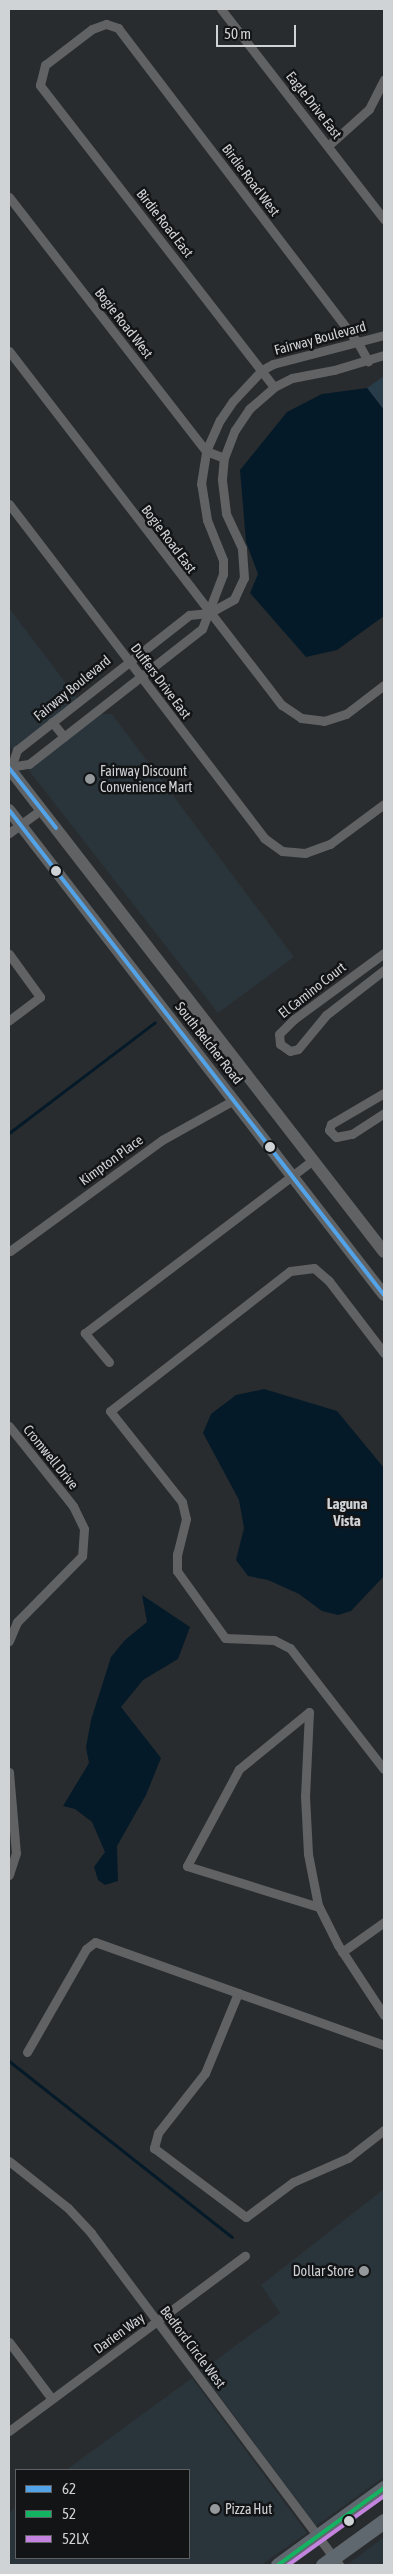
<!DOCTYPE html>
<html>
<head>
<meta charset="utf-8">
<style>
  body { margin:0 }
  #map { position:relative; width:393px; height:2574px; overflow:hidden; background:#292c2e; font-family:"Asap Condensed",sans-serif }
  div>[style] { position:absolute }
  .built>* { inset:0; background:#2a343b }
  .green>* { inset:0; background:#293c49 }
  .water>* { inset:0; background:#041a29 }
  .stream>* { height:3px; margin:-1.5px; padding:0 1.5px; transform-origin:1.5px; border-radius:1.5px; background:#041a29 }
  .street>* { height:9px; margin:-4.5px; padding:0 4.5px; transform-origin:4.5px; border-radius:4.5px; background:#606264 }
  .secondary>* { height:12px; margin:-6px; padding:0 6px; transform-origin:6px; border-radius:6px; background:#606264 }
  .primary>* { height:15px; margin:-7.5px; padding:0 7.5px; transform-origin:7.5px; border-radius:7.5px; background:#5f686e }
  .bus-1>* { height:4px; margin:-2px; padding:0 2px; transform-origin:2px; border-radius:2px; background:#53a3e8 }
  .bus-2>* { height:4px; margin:-2px; padding:0 2px; transform-origin:2px; border-radius:2px; background:#13b361 }
  .bus-3>* { height:4px; margin:-2px; padding:0 2px; transform-origin:2px; border-radius:2px; background:#c483df }
  .dots>* { width:14px; height:14px; translate:-50% -50%; box-sizing:border-box; border:2px solid #121416; border-radius:50% }
  span { translate:-50% -50%; white-space:nowrap; text-align:center; line-height:1.15; -webkit-text-stroke:5px #121416; paint-order:stroke }
  .street-label { font-size:14px; color:#d0d3d6 }
  .poi-label { font-size:14px; color:#d0d3d6 }
  .left { translate:0 -50%; text-align:left }
  .right { translate:-100% -50%; text-align:right }
  .neighbourhood-label { font-size:15px; color:#d0d3d6; font-weight:700 }
  .frame { position:absolute; inset:0; border:10px solid #d0d3d6; pointer-events:none }
  .legend { position:absolute; left:15px; top:2469px; width:175px; height:90px; box-sizing:border-box; background:#121416; border:1px solid #5e6063; margin:0; padding:6px 9px; list-style:none; font-size:15px; color:#d0d3d6 }
  .legend li { display:flex; align-items:center; gap:10px; height:25px }
  .legend b { width:25px; border:1px solid #5e6063 }
  .scale { position:absolute; left:216px; top:25px; width:80px; height:22px; box-sizing:border-box; border:2px solid #d0d3d6; border-top:0; padding-left:6px; font-size:15px; line-height:18px; white-space:nowrap; color:#d0d3d6; -webkit-text-stroke:4px #121416; paint-order:stroke }
</style>
</head>
<body>
<div id="map">
  <div class="built">
    <i style="clip-path:polygon(9px 608px,81px 703px,16px 754px,9px 745px)"></i>
    <i style="clip-path:polygon(90px 714px,112px 714px,294px 957px,218px 1013px,23px 763px)"></i>
    <i style="clip-path:polygon(384px 2189px,384px 2477px,316px 2526px,201px 2371px,280px 2313px,261px 2285px)"></i>
    <i style="clip-path:polygon(192px 2378px,307px 2533px,261px 2565px,9px 2565px,9px 2513px,16px 2507px,16px 2558px,189px 2558px,189px 2470px,66px 2470px)"></i>
    <i style="clip-path:polygon(384px 2537px,384px 2565px,347px 2565px)"></i>
  </div>
  <div class="green">
    <i style="clip-path:polygon(384px 376px,384px 410px,367px 388px)"></i>
  </div>
  <div class="water">
    <i style="clip-path:polygon(367px 388px,384px 410px,384px 616px,337px 650px,306px 657px,250px 593px,258px 574px,246px 542px,240px 470px,287px 412px,322px 394px)"></i>
    <i style="clip-path:polygon(264px 1389px,337px 1411px,384px 1468px,384px 1576px,351px 1611px,338px 1615px,322px 1611px,299px 1594px,268px 1580px,248px 1576px,236px 1560px,244px 1528px,239px 1500px,203px 1433px,211px 1414px,236px 1395px)"></i>
    <i style="clip-path:polygon(142px 1595px,190px 1627px,178px 1659px,143px 1680px,121px 1707px,161px 1758px,146px 1795px,117px 1846px,118px 1881px,105px 1885px,98px 1880px,94px 1867px,105px 1852px,92px 1822px,75px 1809px,63px 1806px,89px 1763px,86px 1747px,91px 1720px,111px 1657px,125px 1640px,147px 1622px)"></i>
  </div>
  <div class="stream">
    <i style="left:9px;top:1133px;width:183px;rotate:-37.2deg"></i>
    <i style="left:9px;top:2061px;width:284px;rotate:38.3deg"></i>
  </div>
  <div class="street">
    <i style="left:221px;top:9px;width:266px;rotate:52.2deg"></i>
    <i style="left:329px;top:145px;width:54px;rotate:-42deg"></i>
    <i style="left:369px;top:109px;width:33px;rotate:-63deg"></i>
    <i style="left:9px;top:197px;width:321px;rotate:52.2deg"></i>
    <i style="left:206px;top:451px;width:19px;rotate:21deg"></i>
    <i style="left:9px;top:351px;width:447px;rotate:52.4deg"></i>
    <i style="left:282px;top:705px;width:23px;rotate:34deg"></i>
    <i style="left:301px;top:718px;width:23px;rotate:7deg"></i>
    <i style="left:324px;top:721px;width:23px;rotate:-18deg"></i>
    <i style="left:346px;top:714px;width:48px;rotate:-37.3deg"></i>
    <i style="left:274px;top:387px;width:382px;rotate:-127.8deg"></i>
    <i style="left:40px;top:85px;width:21px;rotate:-76deg"></i>
    <i style="left:45px;top:65px;width:59px;rotate:-37.5deg"></i>
    <i style="left:92px;top:29px;width:15px;rotate:-20deg"></i>
    <i style="left:106px;top:24px;width:13px;rotate:18deg"></i>
    <i style="left:118px;top:28px;width:396px;rotate:52.7deg"></i>
    <i style="left:358px;top:343px;width:21px;rotate:61deg"></i>
    <i style="left:9px;top:504px;width:420px;rotate:52.6deg"></i>
    <i style="left:264px;top:838px;width:22px;rotate:36deg"></i>
    <i style="left:282px;top:851px;width:23px;rotate:5deg"></i>
    <i style="left:305px;top:853px;width:27px;rotate:-20deg"></i>
    <i style="left:330px;top:844px;width:67px;rotate:-36.5deg"></i>
    <i style="left:52px;top:722px;width:19px;rotate:51deg"></i>
    <i style="left:12px;top:765px;width:16px;rotate:-72deg"></i>
    <i style="left:17px;top:750px;width:219px;rotate:-38.1deg"></i>
    <i style="left:189px;top:615px;width:20px;rotate:-6deg"></i>
    <i style="left:209px;top:613px;width:29px;rotate:-29deg"></i>
    <i style="left:234px;top:599px;width:23px;rotate:-65deg"></i>
    <i style="left:244px;top:578px;width:30px;rotate:-94deg"></i>
    <i style="left:242px;top:548px;width:38px;rotate:-115deg"></i>
    <i style="left:226px;top:513px;width:34px;rotate:-97deg"></i>
    <i style="left:222px;top:479px;width:21px;rotate:-85deg"></i>
    <i style="left:224px;top:458px;width:30px;rotate:-69deg"></i>
    <i style="left:235px;top:430px;width:25px;rotate:-56deg"></i>
    <i style="left:249px;top:409px;width:33px;rotate:-41deg"></i>
    <i style="left:274px;top:387px;width:20px;rotate:-27deg"></i>
    <i style="left:292px;top:378px;width:43px;rotate:-10.8deg"></i>
    <i style="left:334px;top:370px;width:52px;rotate:-16.7deg"></i>
    <i style="left:9px;top:767px;width:20px;rotate:-9deg"></i>
    <i style="left:29px;top:764px;width:219px;rotate:-38deg"></i>
    <i style="left:202px;top:629px;width:59px;rotate:-69.1deg"></i>
    <i style="left:223px;top:574px;width:14px;rotate:-90deg"></i>
    <i style="left:223px;top:560px;width:43px;rotate:-111.8deg"></i>
    <i style="left:207px;top:520px;width:36px;rotate:-99deg"></i>
    <i style="left:201px;top:484px;width:33px;rotate:-81deg"></i>
    <i style="left:206px;top:451px;width:34px;rotate:-66deg"></i>
    <i style="left:220px;top:420px;width:23px;rotate:-56deg"></i>
    <i style="left:233px;top:401px;width:42px;rotate:-46.9deg"></i>
    <i style="left:262px;top:370px;width:13px;rotate:-29deg"></i>
    <i style="left:273px;top:364px;width:115px;rotate:-14.6deg"></i>
    <i style="left:9px;top:833px;width:41px;rotate:-36deg"></i>
    <i style="left:384px;top:953px;width:112px;rotate:143.7deg"></i>
    <i style="left:294px;top:1019px;width:21px;rotate:135deg"></i>
    <i style="left:279px;top:1034px;width:10px;rotate:84deg"></i>
    <i style="left:280px;top:1044px;width:12px;rotate:35deg"></i>
    <i style="left:290px;top:1051px;width:8px;rotate:-14deg"></i>
    <i style="left:298px;top:1049px;width:44px;rotate:-50.5deg"></i>
    <i style="left:326px;top:1015px;width:73px;rotate:-37.8deg"></i>
    <i style="left:9px;top:954px;width:53px;rotate:54.2deg"></i>
    <i style="left:40px;top:997px;width:39px;rotate:143deg"></i>
    <i style="left:384px;top:1093px;width:61px;rotate:149.7deg"></i>
    <i style="left:331px;top:1124px;width:6px;rotate:108deg"></i>
    <i style="left:329px;top:1130px;width:10px;rotate:45deg"></i>
    <i style="left:336px;top:1137px;width:16px;rotate:-11deg"></i>
    <i style="left:352px;top:1134px;width:38px;rotate:-33deg"></i>
    <i style="left:10px;top:1251px;width:188px;rotate:-36.1deg"></i>
    <i style="left:162px;top:1140px;width:82px;rotate:-29.1deg"></i>
    <i style="left:384px;top:1353px;width:91px;rotate:-127.4deg"></i>
    <i style="left:329px;top:1281px;width:20px;rotate:-139deg"></i>
    <i style="left:314px;top:1268px;width:24px;rotate:173deg"></i>
    <i style="left:290px;top:1271px;width:228px;rotate:142.1deg"></i>
    <i style="left:110px;top:1411px;width:116px;rotate:51.6deg"></i>
    <i style="left:182px;top:1502px;width:17px;rotate:77deg"></i>
    <i style="left:186px;top:1519px;width:36px;rotate:104deg"></i>
    <i style="left:177px;top:1554px;width:17px;rotate:90deg"></i>
    <i style="left:177px;top:1571px;width:82px;rotate:54.4deg"></i>
    <i style="left:225px;top:1638px;width:49px;rotate:2.3deg"></i>
    <i style="left:274px;top:1640px;width:18px;rotate:27deg"></i>
    <i style="left:290px;top:1648px;width:153px;rotate:52.2deg"></i>
    <i style="left:109px;top:1362px;width:38px;rotate:-130deg"></i>
    <i style="left:85px;top:1333px;width:286px;rotate:-37.2deg"></i>
    <i style="left:9px;top:1426px;width:102px;rotate:51.3deg"></i>
    <i style="left:73px;top:1506px;width:25px;rotate:64deg"></i>
    <i style="left:84px;top:1529px;width:27px;rotate:94deg"></i>
    <i style="left:82px;top:1556px;width:93px;rotate:134.6deg"></i>
    <i style="left:17px;top:1622px;width:21px;rotate:113deg"></i>
    <i style="left:309px;top:1712px;width:90px;rotate:140.8deg"></i>
    <i style="left:239px;top:1769px;width:110px;rotate:118.2deg"></i>
    <i style="left:187px;top:1866px;width:138px;rotate:17.3deg"></i>
    <i style="left:309px;top:1712px;width:84px;rotate:92.7deg"></i>
    <i style="left:305px;top:1796px;width:58px;rotate:87deg"></i>
    <i style="left:308px;top:1854px;width:52px;rotate:78.9deg"></i>
    <i style="left:318px;top:1905px;width:45px;rotate:63.4deg"></i>
    <i style="left:338px;top:1945px;width:84px;rotate:56.7deg"></i>
    <i style="left:9px;top:1772px;width:81px;rotate:85.1deg"></i>
    <i style="left:16px;top:1853px;width:23px;rotate:108deg"></i>
    <i style="left:342px;top:1952px;width:52px;rotate:-35.5deg"></i>
    <i style="left:384px;top:2045px;width:155px;rotate:-160.4deg"></i>
    <i style="left:238px;top:1993px;width:87px;rotate:112.4deg"></i>
    <i style="left:205px;top:2073px;width:76px;rotate:128.1deg"></i>
    <i style="left:158px;top:2133px;width:16px;rotate:105deg"></i>
    <i style="left:154px;top:2148px;width:115px;rotate:36.9deg"></i>
    <i style="left:246px;top:2217px;width:59px;rotate:-36.7deg"></i>
    <i style="left:293px;top:2182px;width:60px;rotate:-23.6deg"></i>
    <i style="left:348px;top:2158px;width:46px;rotate:-37.9deg"></i>
    <i style="left:27px;top:2052px;width:119px;rotate:-60.2deg"></i>
    <i style="left:86px;top:1949px;width:11px;rotate:-38deg"></i>
    <i style="left:95px;top:1942px;width:152px;rotate:19.6deg"></i>
    <i style="left:9px;top:2161px;width:75px;rotate:38.5deg"></i>
    <i style="left:68px;top:2208px;width:34px;rotate:47deg"></i>
    <i style="left:91px;top:2233px;width:414px;rotate:53.2deg"></i>
    <i style="left:9px;top:2342px;width:71px;rotate:53deg"></i>
    <i style="left:9px;top:2431px;width:294px;rotate:-36.6deg"></i>
  </div>
  <div class="secondary">
    <i style="left:9px;top:768px;width:612px;rotate:52.23deg"></i>
    <i style="left:9px;top:810px;width:613px;rotate:52.29deg"></i>
  </div>
  <div class="primary">
    <i style="left:278px;top:2565px;width:131px;rotate:-36deg"></i>
    <i style="left:323px;top:2565px;width:75px;rotate:-35.8deg"></i>
  </div>
  <div class="bus-1">
    <i style="left:9px;top:768px;width:76px;rotate:51.9deg"></i>
    <i style="left:9px;top:810px;width:613px;rotate:52.29deg"></i>
  </div>
  <div class="bus-2">
    <i style="left:278px;top:2565px;width:131px;rotate:-36deg"></i>
  </div>
  <div class="bus-3">
    <i style="left:288px;top:2565px;width:118px;rotate:-35.7deg"></i>
  </div>
  <div class="dots">
    <i style="left:90px;top:779px;background:#96999b"></i>
    <i style="left:56px;top:871px;background:#d0d3d6"></i>
    <i style="left:270px;top:1147px;background:#d0d3d6"></i>
    <i style="left:364px;top:2271px;background:#96999b"></i>
    <i style="left:215px;top:2509px;background:#96999b"></i>
    <i style="left:349px;top:2521px;background:#d0d3d6"></i>
  </div>
  <div class="street-label">
    <span style="left:314px;top:105px;rotate:52deg">Eagle Drive East</span>
    <span style="left:251px;top:180px;rotate:53deg">Birdie Road West</span>
    <span style="left:165px;top:223px;rotate:52deg">Birdie Road East</span>
    <span style="left:124px;top:323px;rotate:52deg">Bogie Road West</span>
    <span style="left:320px;top:338px;rotate:-15deg">Fairway Boulevard</span>
    <span style="left:169px;top:539px;rotate:53deg">Bogie Road East</span>
    <span style="left:161px;top:681px;rotate:53deg">Duffers Drive East</span>
    <span style="left:72px;top:688px;rotate:-39deg">Fairway Boulevard</span>
    <span style="left:312px;top:990px;rotate:-38deg">El Camino Court</span>
    <span style="left:209px;top:1043px;rotate:52deg">South Belcher Road</span>
    <span style="left:111px;top:1160px;rotate:-36deg">Kimpton Place</span>
    <span style="left:51px;top:1457px;rotate:51deg">Cromwell Drive</span>
    <span style="left:119px;top:2333px;rotate:-36deg">Darien Way</span>
    <span style="left:193px;top:2347px;rotate:53deg">Bedford Circle West</span>
  </div>
  <div class="poi-label">
    <span class="left" style="left:100px;top:779px">Fairway Discount<br>Convenience Mart</span>
    <span class="right" style="left:354px;top:2271px">Dollar Store</span>
    <span class="left" style="left:225px;top:2509px">Pizza Hut</span>
  </div>
  <div class="neighbourhood-label">
    <span style="left:347px;top:1512px">Laguna<br>Vista</span>
  </div>
  <div class="frame"></div>
  <ul class="legend">
  <li><b style="height:6px;background:#53a3e8"></b>62</li>
  <li><b style="height:6px;background:#13b361"></b>52</li>
  <li><b style="height:6px;background:#c483df"></b>52LX</li>
  </ul>
  <div class="scale">50 m</div>
</div>
</body>
</html>
